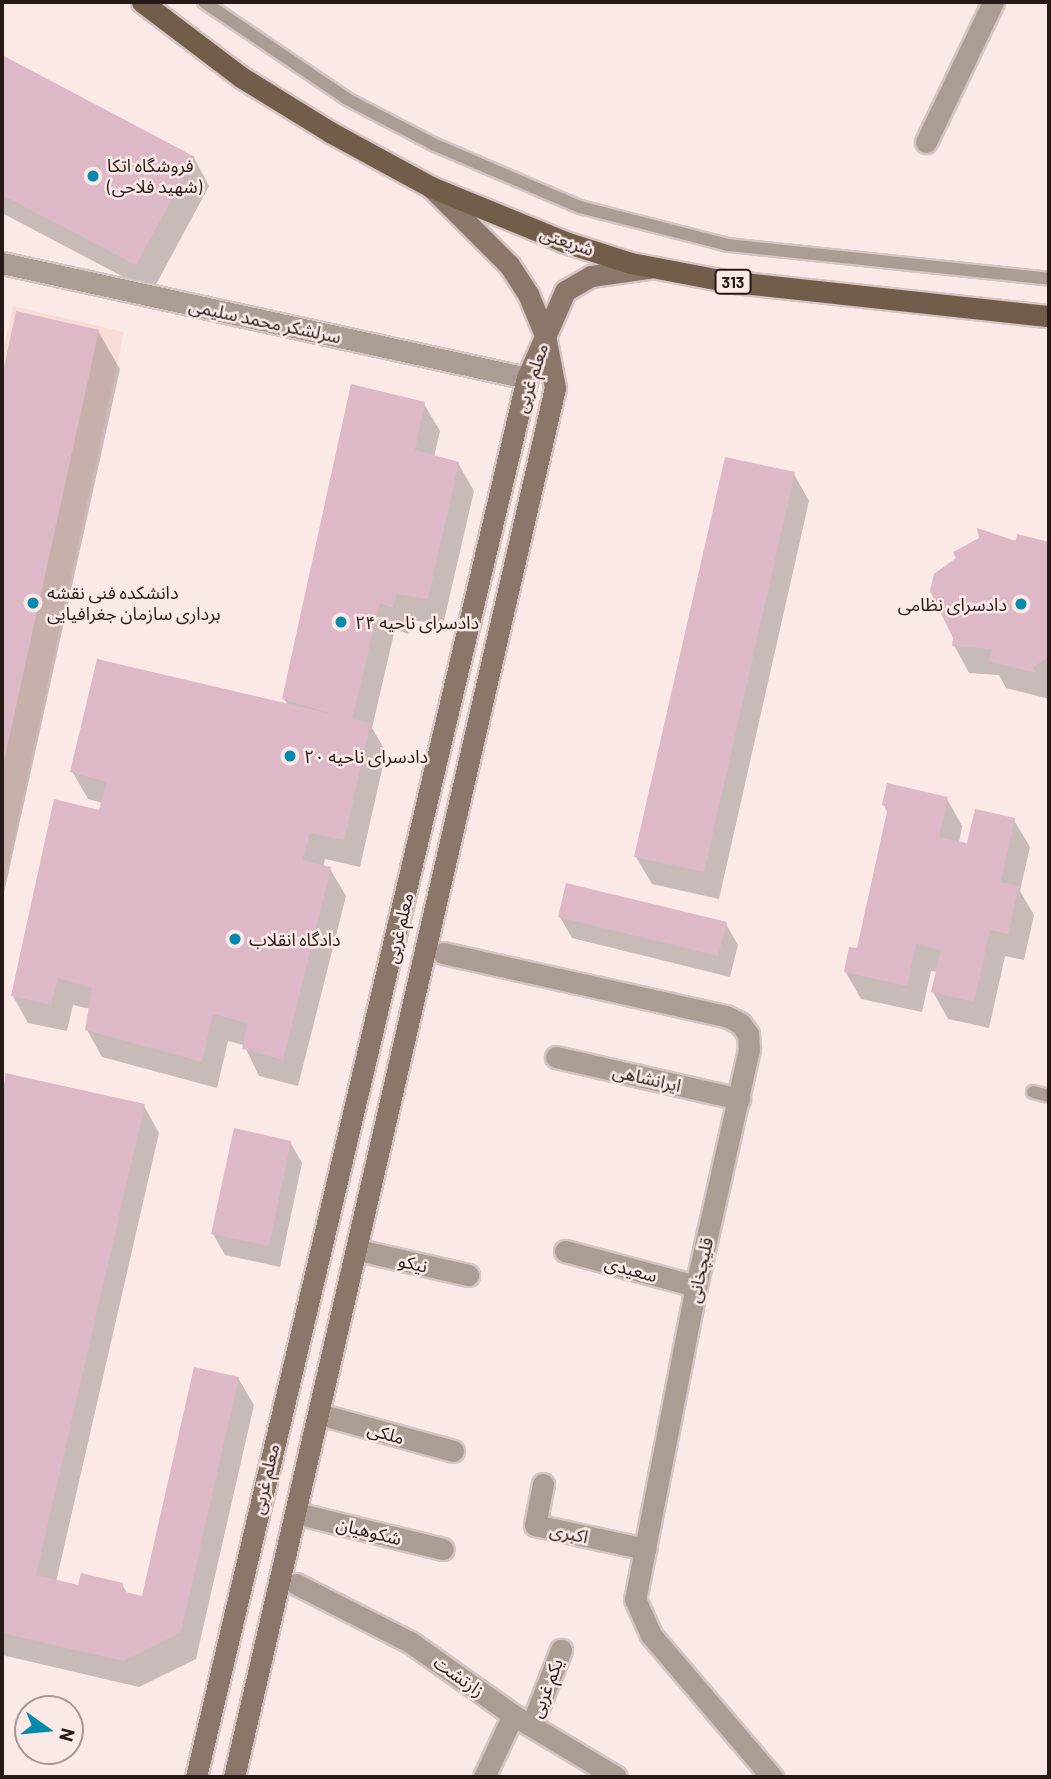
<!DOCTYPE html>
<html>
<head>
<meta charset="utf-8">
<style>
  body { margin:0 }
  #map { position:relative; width:1051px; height:1779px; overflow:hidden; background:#fae9e7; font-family:Barlow,"Noto Sans Arabic",sans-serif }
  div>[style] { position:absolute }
  .built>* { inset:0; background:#f9dbd7 }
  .shadow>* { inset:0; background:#0003 }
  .building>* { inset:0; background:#ddb8c6 }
  .roads { filter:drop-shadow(2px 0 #d4c4c2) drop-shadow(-2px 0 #d4c4c2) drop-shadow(0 2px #d4c4c2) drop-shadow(0 -2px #d4c4c2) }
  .lane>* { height:12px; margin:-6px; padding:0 6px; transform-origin:6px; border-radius:6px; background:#ab9d94 }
  .street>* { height:21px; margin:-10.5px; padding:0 10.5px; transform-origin:10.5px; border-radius:10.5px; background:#ab9d94 }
  .secondary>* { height:21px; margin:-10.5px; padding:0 10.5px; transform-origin:10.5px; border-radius:10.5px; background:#8a7769 }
  .primary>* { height:21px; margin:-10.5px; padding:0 10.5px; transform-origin:10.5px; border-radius:10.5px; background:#725c4a }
  .dots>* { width:19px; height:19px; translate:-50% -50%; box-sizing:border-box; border:4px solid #fae9e7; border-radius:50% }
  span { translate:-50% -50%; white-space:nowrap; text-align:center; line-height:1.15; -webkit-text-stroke:5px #fae9e7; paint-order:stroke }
  .shield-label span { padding:2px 5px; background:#fae9e7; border:2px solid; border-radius:5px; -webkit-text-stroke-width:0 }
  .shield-label { font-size:16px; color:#271917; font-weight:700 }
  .poi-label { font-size:18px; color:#271917 }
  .left { translate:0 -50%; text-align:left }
  .right { translate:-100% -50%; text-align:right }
  .street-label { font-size:18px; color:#271917 }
  .frame { position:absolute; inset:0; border:4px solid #271917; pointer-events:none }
  .north { position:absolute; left:14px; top:1695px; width:70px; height:70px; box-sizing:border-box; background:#fae9e7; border:2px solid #a69694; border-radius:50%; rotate:105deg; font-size:19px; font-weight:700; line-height:28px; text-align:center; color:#271917 }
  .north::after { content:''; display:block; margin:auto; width:24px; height:32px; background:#058aab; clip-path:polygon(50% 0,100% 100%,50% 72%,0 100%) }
</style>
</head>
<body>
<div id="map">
  <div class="built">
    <i style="clip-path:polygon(13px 306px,124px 332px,2px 894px,2px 356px)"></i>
  </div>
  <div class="shadow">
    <i style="clip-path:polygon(2px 57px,194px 158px,209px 186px,152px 292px,2px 213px)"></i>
    <i style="clip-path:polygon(18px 313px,98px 331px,120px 369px,2px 902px,2px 385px)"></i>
    <i style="clip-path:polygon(424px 404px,440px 431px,434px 457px,458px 463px,474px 491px,443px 625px,412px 620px,408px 634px,395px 629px,372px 728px,386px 752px,360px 867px,325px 859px,323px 867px,330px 869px,346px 896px,298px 1086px,259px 1076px,244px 1045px,228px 1041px,217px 1088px,102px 1057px,87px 1030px,90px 1009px,73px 1005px,67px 1031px,28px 1023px,13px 996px,103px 803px,88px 799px,72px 771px,288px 705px,284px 699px)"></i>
    <i style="clip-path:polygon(794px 474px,809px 501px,719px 899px,652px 884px,636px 857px)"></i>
    <i style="clip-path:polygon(1018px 536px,1049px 544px,1049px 699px,1006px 688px,999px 675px,969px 673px,954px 645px)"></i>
    <i style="clip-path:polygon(947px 799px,962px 826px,959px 843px,969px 846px,1014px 820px,1030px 847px,1020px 891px,1034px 915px,1024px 960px,1005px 956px,989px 1028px,948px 1019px,933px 992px,937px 972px,931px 971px,922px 1012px,861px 999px,845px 971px,858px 950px,888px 814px,884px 805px)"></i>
    <i style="clip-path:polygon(560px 917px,726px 924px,738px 945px,730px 977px,572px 938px)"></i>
    <i style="clip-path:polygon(6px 1075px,144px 1106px,159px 1133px,56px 1582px,79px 1587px,122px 1584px,128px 1595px,143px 1599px,238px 1378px,254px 1405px,196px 1659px,139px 1687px,2px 1655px,2px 1094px)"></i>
    <i style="clip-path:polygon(290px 1142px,302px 1163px,280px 1267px,225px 1255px,213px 1234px)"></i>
  </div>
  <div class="building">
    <i style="clip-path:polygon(2px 55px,195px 157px,136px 265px,2px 195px)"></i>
    <i style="clip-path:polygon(16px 311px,99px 330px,3px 766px,2px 377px)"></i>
    <i style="clip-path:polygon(351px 384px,425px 402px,415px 450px,459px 462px,428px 599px,397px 594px,393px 608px,380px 603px,352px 719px,371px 723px,344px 840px,310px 833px,302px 860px,331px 867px,283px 1060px,242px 1049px,247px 1023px,213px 1014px,202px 1062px,85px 1030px,92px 988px,58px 978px,51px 1005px,11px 996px,54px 799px,99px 810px,107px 782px,70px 772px,97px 659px,336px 715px,282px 699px)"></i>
    <i style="clip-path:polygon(725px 457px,795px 472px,704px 872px,634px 857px)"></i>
    <i style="clip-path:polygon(977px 528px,1016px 541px,1017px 534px,1049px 542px,1049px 657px,1033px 667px,1036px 673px,989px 661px,992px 649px,952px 646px,953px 638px,930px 591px,934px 574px,956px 558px,953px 552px,979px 538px)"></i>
    <i style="clip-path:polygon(887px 783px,948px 797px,939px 837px,967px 843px,975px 809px,1015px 818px,1001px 882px,1019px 886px,1008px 934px,990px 930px,974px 1002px,931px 992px,941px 950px,916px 944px,907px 986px,844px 972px,849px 947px,857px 948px,888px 807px,882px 805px)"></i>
    <i style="clip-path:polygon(566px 883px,727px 922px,718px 956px,558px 917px)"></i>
    <i style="clip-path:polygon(5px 1073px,145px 1104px,36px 1575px,78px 1585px,81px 1573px,123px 1583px,122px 1591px,142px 1596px,194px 1367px,239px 1377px,181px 1632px,123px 1661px,2px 1633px)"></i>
    <i style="clip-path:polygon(234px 1128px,291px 1141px,269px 1246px,211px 1234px)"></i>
  </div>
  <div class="roads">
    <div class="lane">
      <i style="left:204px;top:2px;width:173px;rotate:34.1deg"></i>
      <i style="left:347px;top:99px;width:97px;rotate:27.6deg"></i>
      <i style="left:433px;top:144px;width:160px;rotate:23.2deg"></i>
      <i style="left:580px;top:207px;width:153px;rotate:14.4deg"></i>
      <i style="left:728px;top:245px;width:323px;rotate:6deg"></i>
      <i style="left:1033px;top:1092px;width:16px;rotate:14deg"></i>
    </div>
    <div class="street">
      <i style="left:926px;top:142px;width:155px;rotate:-64.4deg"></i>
      <i style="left:2px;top:263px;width:537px;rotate:12.36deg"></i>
      <i style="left:443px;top:953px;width:290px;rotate:12.6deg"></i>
      <i style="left:726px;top:1016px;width:16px;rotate:27deg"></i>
      <i style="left:740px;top:1023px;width:14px;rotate:54deg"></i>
      <i style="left:748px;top:1034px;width:15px;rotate:86deg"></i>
      <i style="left:749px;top:1049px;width:243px;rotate:102.6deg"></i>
      <i style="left:696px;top:1286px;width:319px;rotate:101deg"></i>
      <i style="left:635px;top:1599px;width:39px;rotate:66deg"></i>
      <i style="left:651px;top:1635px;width:187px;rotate:49.6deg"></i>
      <i style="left:556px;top:1057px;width:188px;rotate:12.9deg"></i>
      <i style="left:358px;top:1250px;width:113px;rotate:12.8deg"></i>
      <i style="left:565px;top:1251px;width:136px;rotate:15deg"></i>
      <i style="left:319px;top:1414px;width:139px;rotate:15.4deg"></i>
      <i style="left:543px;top:1484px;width:42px;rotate:101deg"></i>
      <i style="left:535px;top:1525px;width:113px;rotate:12.3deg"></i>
      <i style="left:296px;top:1513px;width:151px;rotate:13.8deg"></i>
      <i style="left:296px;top:1584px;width:128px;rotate:27deg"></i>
      <i style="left:410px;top:1642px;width:126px;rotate:35.3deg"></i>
      <i style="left:513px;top:1715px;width:120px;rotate:31deg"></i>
      <i style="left:531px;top:1726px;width:82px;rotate:-68.5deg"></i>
      <i style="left:484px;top:1777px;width:68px;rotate:-64.9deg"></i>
    </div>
    <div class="secondary">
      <i style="left:196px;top:1777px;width:1438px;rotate:-76.69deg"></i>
      <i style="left:527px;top:378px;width:95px;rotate:-66.4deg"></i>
      <i style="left:565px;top:291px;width:30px;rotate:-30deg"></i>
      <i style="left:591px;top:276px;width:59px;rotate:-7.9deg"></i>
      <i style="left:234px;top:1777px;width:1426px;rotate:-76.99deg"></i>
      <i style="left:555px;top:388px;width:54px;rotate:-100.7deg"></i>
      <i style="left:545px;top:335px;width:44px;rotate:-112.5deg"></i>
      <i style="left:528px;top:294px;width:35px;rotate:-123deg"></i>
      <i style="left:509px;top:265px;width:110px;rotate:-135deg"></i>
    </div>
    <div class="primary">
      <i style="left:142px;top:2px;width:124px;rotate:37.1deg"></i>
      <i style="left:241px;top:77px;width:105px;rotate:31.7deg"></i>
      <i style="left:330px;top:132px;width:115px;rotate:28.6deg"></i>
      <i style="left:431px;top:187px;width:145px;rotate:22.3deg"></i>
      <i style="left:565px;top:242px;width:69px;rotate:17.7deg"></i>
      <i style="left:631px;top:263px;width:96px;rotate:10.8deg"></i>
      <i style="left:725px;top:281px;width:326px;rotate:6.2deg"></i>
    </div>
  </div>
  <div class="dots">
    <i style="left:93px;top:176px;background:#058aab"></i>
    <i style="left:33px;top:603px;background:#058aab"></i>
    <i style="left:1021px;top:604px;background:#058aab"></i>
    <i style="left:341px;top:622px;background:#058aab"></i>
    <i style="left:290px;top:756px;background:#058aab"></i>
    <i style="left:235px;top:939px;background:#058aab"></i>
  </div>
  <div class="shield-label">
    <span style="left:733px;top:282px">313</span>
  </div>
  <div class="poi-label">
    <span class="left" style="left:107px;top:176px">فروشگاه اتکا<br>(شهید فلاحی)</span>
    <span class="left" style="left:47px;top:603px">دانشکده فنی نقشه<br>برداری سازمان جغرافیایی</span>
    <span class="right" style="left:1007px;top:604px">دادسرای نظامی</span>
    <span class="left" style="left:355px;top:622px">دادسرای ناحیه ۲۴</span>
    <span class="left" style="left:304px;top:756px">دادسرای ناحیه ۲۰</span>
    <span class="left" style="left:249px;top:939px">دادگاه انقلاب</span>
  </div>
  <div class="street-label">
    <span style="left:567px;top:241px;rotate:19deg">شریعتی</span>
    <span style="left:265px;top:321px;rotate:12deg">سرلشکر محمد سلیمی</span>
    <span style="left:531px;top:378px;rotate:-72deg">معلم غربی</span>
    <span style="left:399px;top:928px;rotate:-77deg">معلم غربی</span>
    <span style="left:647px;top:1078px;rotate:13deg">ایرانشاهی</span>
    <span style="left:413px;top:1263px;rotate:13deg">نیکو</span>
    <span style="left:631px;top:1269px;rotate:15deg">سعیدی</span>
    <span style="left:700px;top:1270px;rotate:-78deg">قلیچخانی</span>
    <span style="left:386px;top:1433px;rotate:16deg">ملکی</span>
    <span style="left:265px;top:1479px;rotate:-77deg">معلم غربی</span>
    <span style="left:369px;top:1531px;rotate:14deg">شکوهیان</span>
    <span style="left:569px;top:1533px;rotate:12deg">اکبری</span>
    <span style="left:459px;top:1676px;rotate:35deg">زارتشت</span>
    <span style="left:546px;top:1688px;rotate:-69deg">یکم غربی</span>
  </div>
  <div class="frame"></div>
  <div class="north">N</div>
</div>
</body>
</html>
